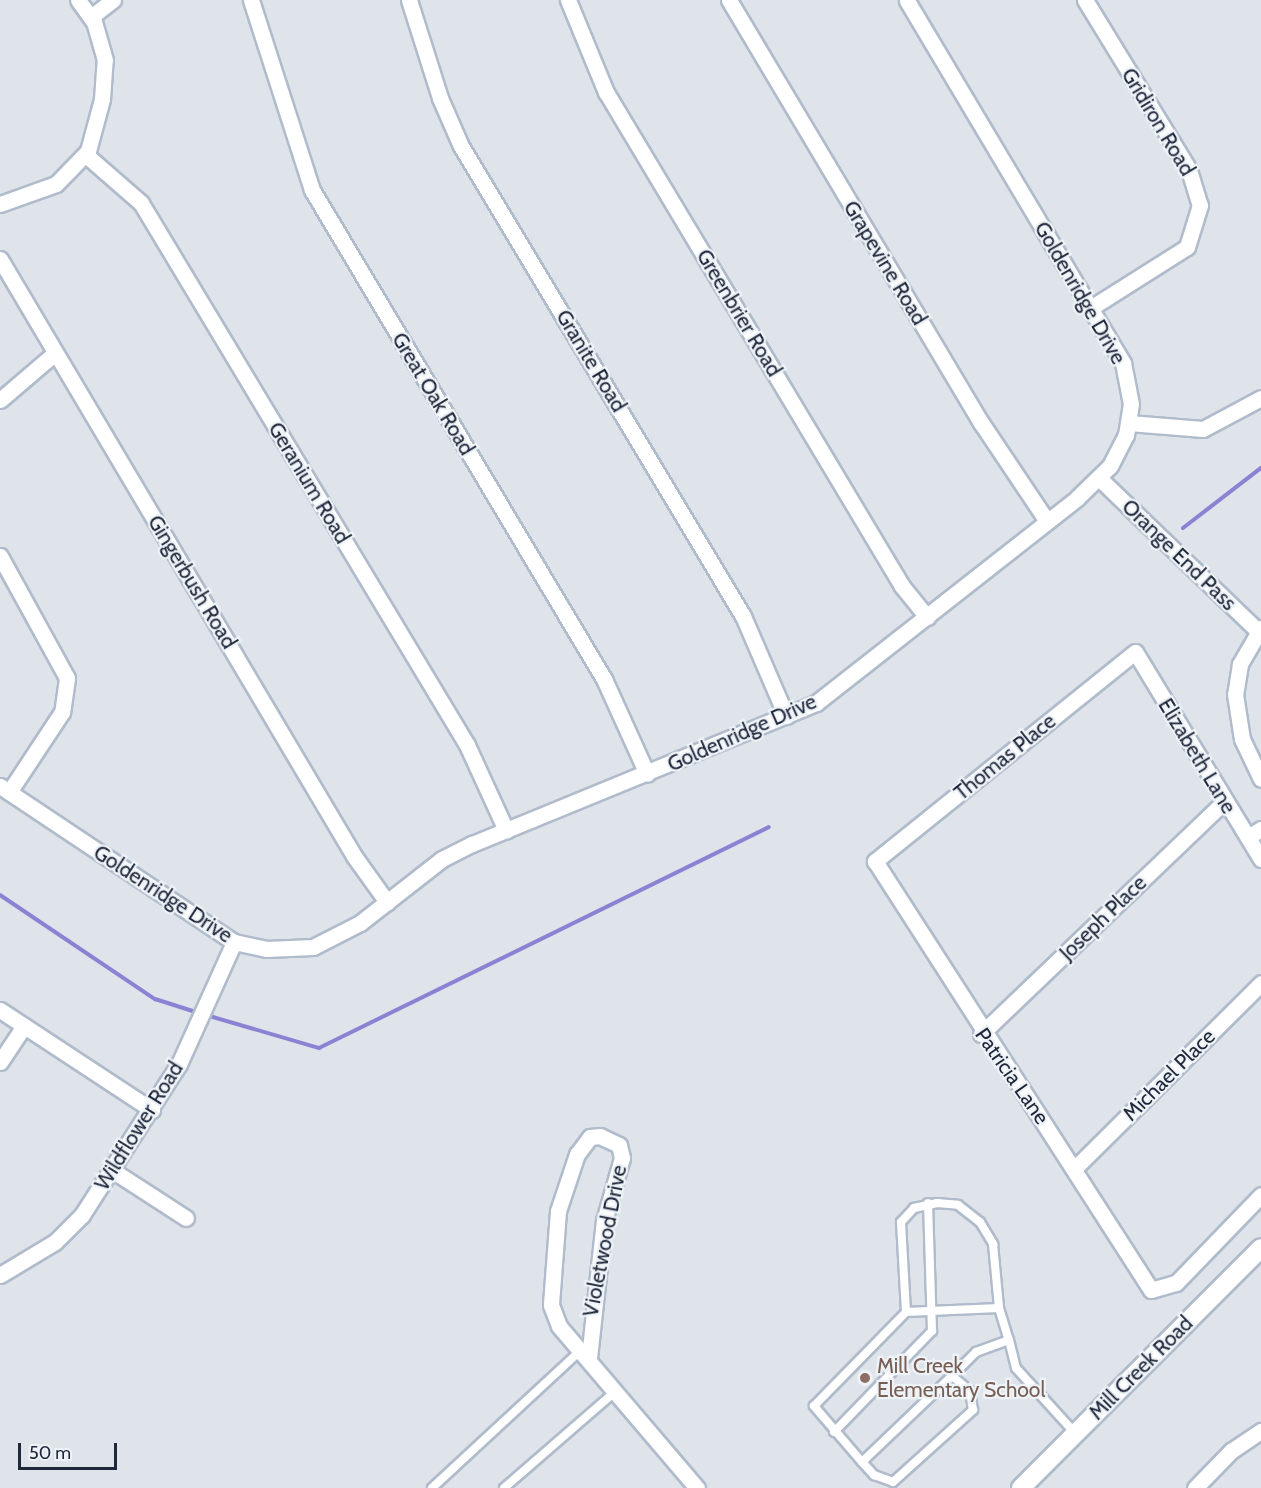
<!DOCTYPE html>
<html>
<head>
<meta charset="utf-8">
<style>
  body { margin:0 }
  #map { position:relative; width:1261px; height:1488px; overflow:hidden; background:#dee4ea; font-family:Cabin,sans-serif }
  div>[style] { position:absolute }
  .stream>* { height:4px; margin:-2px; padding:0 2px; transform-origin:2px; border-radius:2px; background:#8b82d3 }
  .roads { filter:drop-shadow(2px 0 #b0bbcb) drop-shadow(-2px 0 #b0bbcb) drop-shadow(0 2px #b0bbcb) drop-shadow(0 -2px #b0bbcb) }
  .lane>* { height:8px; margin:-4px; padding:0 4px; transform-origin:4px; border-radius:4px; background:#fff }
  .street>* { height:15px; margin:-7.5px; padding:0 7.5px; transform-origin:7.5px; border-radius:7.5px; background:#fff }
  .secondary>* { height:18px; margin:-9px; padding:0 9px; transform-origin:9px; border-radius:9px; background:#fff }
  .dots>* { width:16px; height:16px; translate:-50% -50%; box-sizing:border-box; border:3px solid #eef3f7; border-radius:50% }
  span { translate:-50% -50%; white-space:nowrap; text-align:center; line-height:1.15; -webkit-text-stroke:4.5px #eef3f7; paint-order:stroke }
  .street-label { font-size:21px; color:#1f273b }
  .education-label { font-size:21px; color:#785e54 }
  .left { translate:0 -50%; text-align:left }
  .scale { position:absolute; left:18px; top:1443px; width:99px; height:27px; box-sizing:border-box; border:3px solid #1f273b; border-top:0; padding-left:8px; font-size:18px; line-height:21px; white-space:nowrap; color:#1f273b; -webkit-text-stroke:4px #eef3f7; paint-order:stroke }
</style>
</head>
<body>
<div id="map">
  <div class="stream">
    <i style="left:1183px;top:528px;width:98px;rotate:-37.6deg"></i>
    <i style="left:0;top:895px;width:187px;rotate:33.9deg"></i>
    <i style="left:155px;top:999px;width:46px;rotate:17.7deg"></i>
    <i style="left:206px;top:1015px;width:118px;rotate:16.3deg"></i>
    <i style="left:319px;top:1048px;width:501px;rotate:-26.16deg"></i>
  </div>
  <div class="roads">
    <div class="lane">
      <i style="left:906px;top:1312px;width:90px;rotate:-93.2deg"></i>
      <i style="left:901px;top:1222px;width:19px;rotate:-47deg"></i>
      <i style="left:914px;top:1208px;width:24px;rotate:-12deg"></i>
      <i style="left:937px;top:1203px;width:21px;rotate:5deg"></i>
      <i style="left:958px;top:1205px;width:28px;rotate:38deg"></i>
      <i style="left:980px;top:1222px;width:26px;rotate:59deg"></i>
      <i style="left:993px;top:1244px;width:64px;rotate:84.6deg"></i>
      <i style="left:952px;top:1376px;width:124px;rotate:136.3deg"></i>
      <i style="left:862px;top:1462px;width:18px;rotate:47deg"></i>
      <i style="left:874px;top:1475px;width:20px;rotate:20deg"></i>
      <i style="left:893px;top:1482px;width:108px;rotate:-42deg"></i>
      <i style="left:973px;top:1410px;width:19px;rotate:-99deg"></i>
      <i style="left:970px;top:1391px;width:23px;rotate:-140deg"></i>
      <i style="left:952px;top:1376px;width:34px;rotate:-45deg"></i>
      <i style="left:976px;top:1352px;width:35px;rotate:-20deg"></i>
      <i style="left:1009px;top:1340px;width:29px;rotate:76deg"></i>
      <i style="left:1016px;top:1368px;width:86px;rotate:47.8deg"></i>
      <i style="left:834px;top:1432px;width:141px;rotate:-45.9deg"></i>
      <i style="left:932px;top:1331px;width:128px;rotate:-91.8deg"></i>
      <i style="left:862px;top:1462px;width:74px;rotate:-130.6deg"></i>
      <i style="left:814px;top:1406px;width:132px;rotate:-45.6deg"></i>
      <i style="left:906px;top:1312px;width:93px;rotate:-2.5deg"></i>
      <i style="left:999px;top:1308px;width:34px;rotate:73deg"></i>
      <i style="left:432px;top:1488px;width:203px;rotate:-42.8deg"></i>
      <i style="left:504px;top:1488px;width:148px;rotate:-40.9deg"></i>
    </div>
    <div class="street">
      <i style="left:251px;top:0;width:200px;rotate:72.2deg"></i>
      <i style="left:312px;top:190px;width:570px;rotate:59.16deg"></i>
      <i style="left:604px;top:679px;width:104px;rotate:65.6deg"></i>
      <i style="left:409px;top:0;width:103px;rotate:72.4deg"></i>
      <i style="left:440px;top:98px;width:52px;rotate:66.4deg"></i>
      <i style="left:461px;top:146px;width:548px;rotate:59.04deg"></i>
      <i style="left:743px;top:616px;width:109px;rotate:66.7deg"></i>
      <i style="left:568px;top:0;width:100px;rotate:67.6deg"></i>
      <i style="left:606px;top:92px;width:576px;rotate:59.07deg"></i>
      <i style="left:902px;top:586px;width:40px;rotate:51deg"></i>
      <i style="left:729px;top:0;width:494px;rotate:59.2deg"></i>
      <i style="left:982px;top:424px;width:117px;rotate:56.2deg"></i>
      <i style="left:1085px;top:0;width:199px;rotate:58.5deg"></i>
      <i style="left:1189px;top:170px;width:37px;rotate:73deg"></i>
      <i style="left:1200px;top:205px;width:44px;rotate:107.2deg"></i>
      <i style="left:1187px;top:247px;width:112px;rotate:147.7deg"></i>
      <i style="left:91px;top:17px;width:28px;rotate:-38deg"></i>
      <i style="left:86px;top:155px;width:73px;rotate:41.1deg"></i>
      <i style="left:141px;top:203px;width:632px;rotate:58.97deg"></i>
      <i style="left:467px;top:745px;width:94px;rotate:65.4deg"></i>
      <i style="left:0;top:204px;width:59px;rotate:-19.7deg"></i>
      <i style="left:56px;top:184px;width:46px;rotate:-45.9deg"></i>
      <i style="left:88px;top:151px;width:54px;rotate:-74.9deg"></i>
      <i style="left:102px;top:99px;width:39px;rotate:-86deg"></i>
      <i style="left:105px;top:60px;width:40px;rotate:-106deg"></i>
      <i style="left:94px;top:22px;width:27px;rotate:-126deg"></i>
      <i style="left:0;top:259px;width:694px;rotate:59.33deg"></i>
      <i style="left:354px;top:856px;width:57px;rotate:54.3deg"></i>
      <i style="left:0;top:400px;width:72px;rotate:-40.5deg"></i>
      <i style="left:1129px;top:423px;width:74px;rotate:4.6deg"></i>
      <i style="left:1203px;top:429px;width:66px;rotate:-28.1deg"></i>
      <i style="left:1100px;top:479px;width:219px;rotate:43.9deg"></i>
      <i style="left:0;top:556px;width:139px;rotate:61.2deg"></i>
      <i style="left:67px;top:678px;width:34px;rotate:98deg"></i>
      <i style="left:62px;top:712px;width:96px;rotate:123.5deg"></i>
      <i style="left:1261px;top:628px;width:42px;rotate:120.3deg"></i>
      <i style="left:1240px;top:664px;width:30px;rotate:99deg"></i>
      <i style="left:1235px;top:694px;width:46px;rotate:81.2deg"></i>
      <i style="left:1242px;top:739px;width:44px;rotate:64.6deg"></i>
      <i style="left:0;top:786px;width:281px;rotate:33.7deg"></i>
      <i style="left:234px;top:942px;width:33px;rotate:12deg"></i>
      <i style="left:266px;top:949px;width:47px;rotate:-2.4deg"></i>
      <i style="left:313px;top:947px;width:53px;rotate:-27.1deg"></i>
      <i style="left:360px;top:923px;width:104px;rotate:-38deg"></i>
      <i style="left:442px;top:859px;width:34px;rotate:-27deg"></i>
      <i style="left:472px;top:844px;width:372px;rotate:-22.3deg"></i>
      <i style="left:816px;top:703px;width:332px;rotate:-38.1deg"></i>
      <i style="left:1077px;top:498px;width:46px;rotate:-44.1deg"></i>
      <i style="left:1110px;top:466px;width:35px;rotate:-63deg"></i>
      <i style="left:1126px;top:435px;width:31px;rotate:-81deg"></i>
      <i style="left:1131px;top:404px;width:42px;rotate:-101deg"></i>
      <i style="left:1123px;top:363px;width:422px;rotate:-120.8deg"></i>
      <i style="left:1248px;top:837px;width:15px;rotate:-32deg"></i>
      <i style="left:1261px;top:859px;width:242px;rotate:-121.3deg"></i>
      <i style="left:1135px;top:652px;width:334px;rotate:141.2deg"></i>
      <i style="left:875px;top:861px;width:510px;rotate:57.24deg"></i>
      <i style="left:1151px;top:1290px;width:26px;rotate:-16deg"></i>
      <i style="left:1176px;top:1283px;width:122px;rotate:-46deg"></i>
      <i style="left:0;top:1010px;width:182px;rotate:33.3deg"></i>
      <i style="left:981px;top:1034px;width:336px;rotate:-43.7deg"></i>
      <i style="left:0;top:1062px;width:43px;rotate:-56.3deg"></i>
      <i style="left:1076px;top:1167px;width:261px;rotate:-44.8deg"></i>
      <i style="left:112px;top:1170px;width:88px;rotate:33deg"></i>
      <i style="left:0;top:1275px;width:64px;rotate:-31deg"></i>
      <i style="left:55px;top:1242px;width:38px;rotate:-45deg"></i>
      <i style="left:82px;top:1215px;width:179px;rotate:-57.3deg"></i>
      <i style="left:179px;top:1064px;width:134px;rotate:-65.7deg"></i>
      <i style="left:589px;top:1358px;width:138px;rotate:-83.8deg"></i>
      <i style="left:604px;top:1221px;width:66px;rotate:-74.1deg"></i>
      <i style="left:622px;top:1158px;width:13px;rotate:-103deg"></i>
      <i style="left:619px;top:1145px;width:21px;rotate:-155deg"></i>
      <i style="left:600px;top:1136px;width:10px;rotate:174deg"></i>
      <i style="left:590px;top:1137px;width:21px;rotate:127deg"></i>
      <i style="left:577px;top:1154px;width:60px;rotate:108.4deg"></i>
      <i style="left:558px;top:1211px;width:94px;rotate:94.3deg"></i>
      <i style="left:551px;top:1305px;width:22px;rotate:69deg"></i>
      <i style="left:559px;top:1326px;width:213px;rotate:49.6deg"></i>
      <i style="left:1195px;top:1488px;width:52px;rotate:-45.8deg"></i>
      <i style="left:1231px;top:1451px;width:36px;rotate:-34deg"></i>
    </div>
    <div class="secondary">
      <i style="left:1021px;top:1488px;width:339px;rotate:-45deg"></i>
    </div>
  </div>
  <div class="dots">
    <i style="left:865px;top:1378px;background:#8d6e63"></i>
  </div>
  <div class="street-label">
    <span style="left:1158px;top:122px;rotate:59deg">Gridiron Road</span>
    <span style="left:885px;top:263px;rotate:59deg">Grapevine Road</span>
    <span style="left:1080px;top:293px;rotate:60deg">Goldenridge Drive</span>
    <span style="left:739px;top:313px;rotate:59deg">Greenbrier Road</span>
    <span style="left:591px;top:361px;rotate:59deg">Granite Road</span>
    <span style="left:433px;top:394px;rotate:59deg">Great Oak Road</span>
    <span style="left:309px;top:483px;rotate:59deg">Geranium Road</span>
    <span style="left:1179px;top:555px;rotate:44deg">Orange End Pass</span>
    <span style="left:192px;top:582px;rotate:59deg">Gingerbush Road</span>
    <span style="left:742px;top:733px;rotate:-24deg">Goldenridge Drive</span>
    <span style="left:1197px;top:756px;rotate:59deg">Elizabeth Lane</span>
    <span style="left:1005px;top:757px;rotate:-39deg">Thomas Place</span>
    <span style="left:163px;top:894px;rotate:33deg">Goldenridge Drive</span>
    <span style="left:1103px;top:918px;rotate:-44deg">Joseph Place</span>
    <span style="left:1169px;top:1075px;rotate:-45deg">Michael Place</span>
    <span style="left:1012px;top:1076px;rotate:55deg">Patricia Lane</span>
    <span style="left:139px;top:1126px;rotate:-58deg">Wildflower Road</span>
    <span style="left:605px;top:1241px;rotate:-79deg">Violetwood Drive</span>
    <span style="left:1141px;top:1368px;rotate:-45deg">Mill Creek Road</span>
  </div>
  <div class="education-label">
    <span class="left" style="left:877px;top:1378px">Mill Creek<br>Elementary School</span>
  </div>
  <div class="scale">50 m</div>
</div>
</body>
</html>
